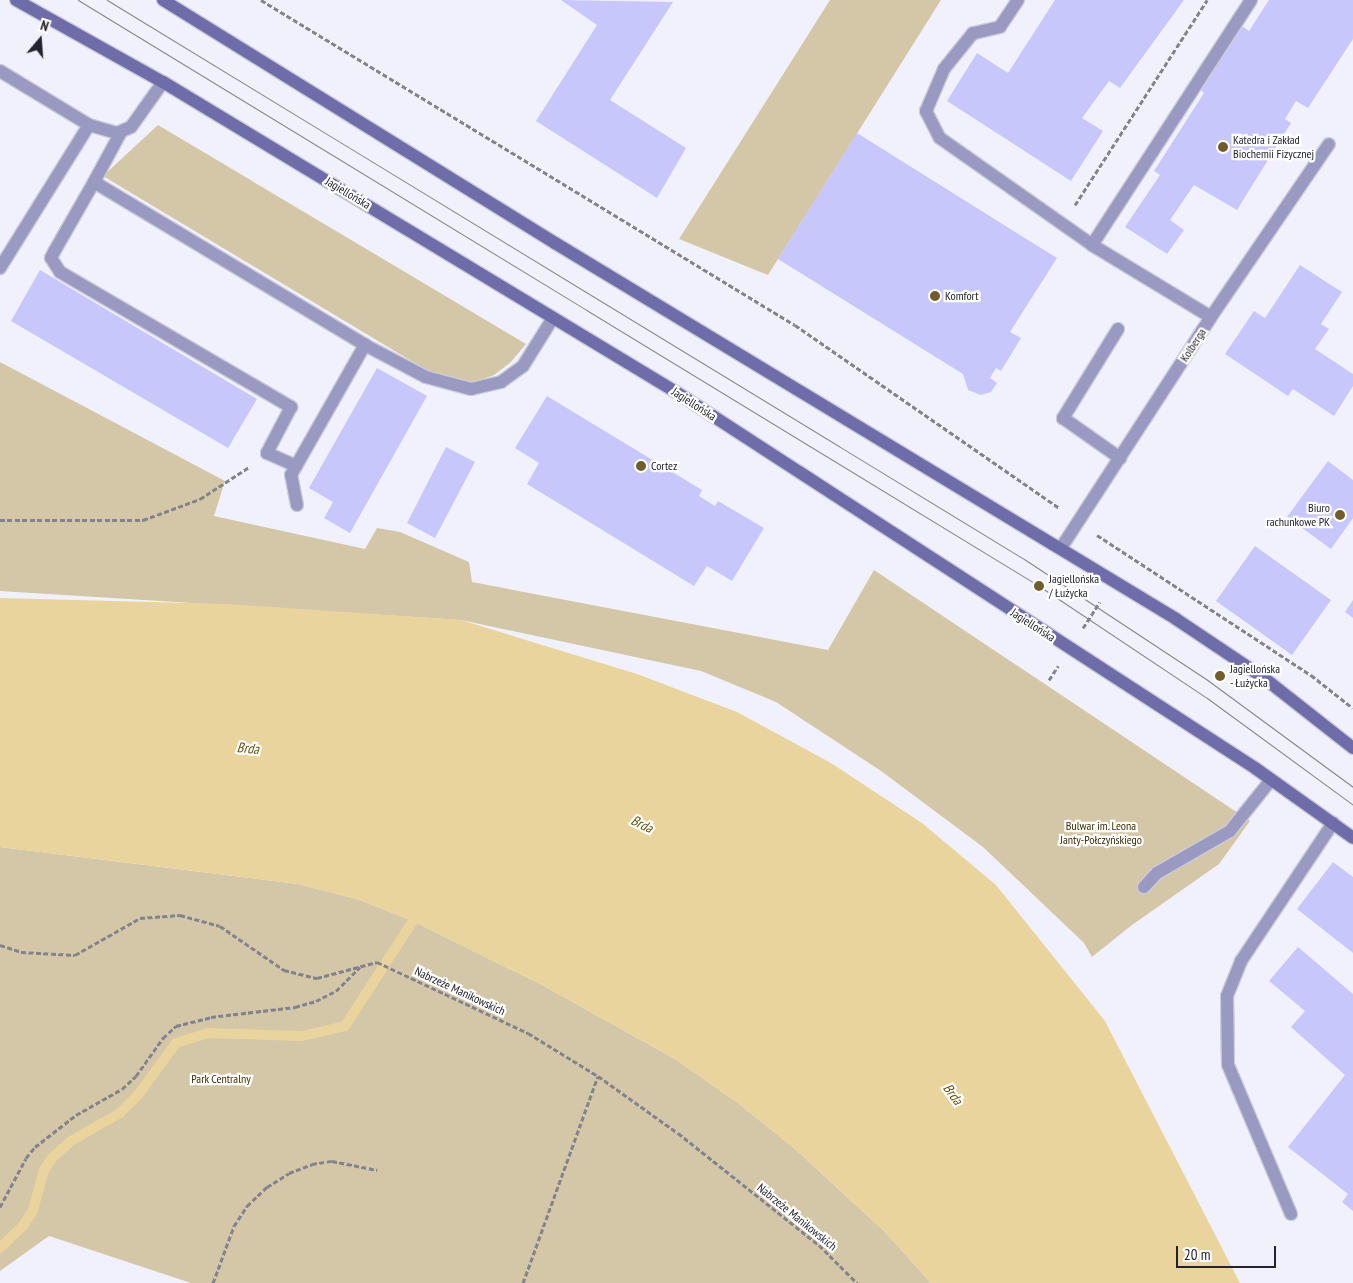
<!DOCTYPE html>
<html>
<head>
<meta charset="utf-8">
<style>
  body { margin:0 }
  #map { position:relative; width:1353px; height:1283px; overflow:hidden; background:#f0f1fd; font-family:"PT Sans Narrow",sans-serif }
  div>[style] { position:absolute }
  .green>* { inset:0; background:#d4c7a7 }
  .water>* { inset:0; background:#ead49e }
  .stream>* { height:10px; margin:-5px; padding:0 5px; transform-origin:5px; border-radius:5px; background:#ead49e }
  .building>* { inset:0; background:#c7c7fc }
  .path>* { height:3px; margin-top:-1.5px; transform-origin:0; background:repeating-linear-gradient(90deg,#83838e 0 5px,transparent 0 7.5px) }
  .roads { filter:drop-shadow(1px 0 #cbccd8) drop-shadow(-1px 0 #cbccd8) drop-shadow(0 1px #cbccd8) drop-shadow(0 -1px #cbccd8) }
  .service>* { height:12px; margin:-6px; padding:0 6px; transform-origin:6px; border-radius:6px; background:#9999c2 }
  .minor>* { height:12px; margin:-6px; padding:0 6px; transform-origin:6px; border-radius:6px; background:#9999c2 }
  .secondary>* { height:12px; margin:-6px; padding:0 6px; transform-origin:6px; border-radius:6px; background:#6f6da9 }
  .tram>* { height:1px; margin:-0.5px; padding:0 0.5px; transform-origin:0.5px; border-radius:0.5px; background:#82838e }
  .dots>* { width:14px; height:14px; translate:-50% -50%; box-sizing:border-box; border:2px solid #fff; border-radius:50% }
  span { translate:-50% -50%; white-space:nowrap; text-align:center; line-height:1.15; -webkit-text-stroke:4.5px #fff; paint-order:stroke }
  .poi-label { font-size:12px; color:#23232e }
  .left { translate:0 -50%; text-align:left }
  .right { translate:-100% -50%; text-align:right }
  .street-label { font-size:12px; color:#23232e }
  .park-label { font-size:12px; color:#3d2e01 }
  .water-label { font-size:14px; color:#665010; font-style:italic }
  .north { position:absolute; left:15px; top:15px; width:50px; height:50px; -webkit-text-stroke:4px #fff; paint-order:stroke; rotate:18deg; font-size:14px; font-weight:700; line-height:20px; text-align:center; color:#23232e }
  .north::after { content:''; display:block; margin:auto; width:18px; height:22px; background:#23232e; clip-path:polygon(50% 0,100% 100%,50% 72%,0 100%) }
  .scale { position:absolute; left:1176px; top:1246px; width:100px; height:22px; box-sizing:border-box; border:2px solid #23232e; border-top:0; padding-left:6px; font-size:15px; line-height:18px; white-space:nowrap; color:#23232e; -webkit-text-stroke:4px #fff; paint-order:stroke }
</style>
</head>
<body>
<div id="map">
  <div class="green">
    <i style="clip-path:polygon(830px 0,941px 0,768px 275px,679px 239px)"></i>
    <i style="clip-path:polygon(158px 125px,526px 344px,510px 363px,494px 375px,472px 383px,433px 374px,103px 176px)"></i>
    <i style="clip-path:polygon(0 362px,225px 481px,214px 516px,365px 549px,377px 528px,400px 532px,469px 562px,472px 582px,828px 650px,874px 570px,1250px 821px,1219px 864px,1132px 925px,1092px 957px,1084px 943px,983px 847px,881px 771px,776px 702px,701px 671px,461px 620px,0 591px)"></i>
    <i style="clip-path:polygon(0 847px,298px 884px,357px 899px,413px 921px,544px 986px,675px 1059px,738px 1103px,795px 1149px,883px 1230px,931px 1283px,191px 1283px,49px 1236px,0 1271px)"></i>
  </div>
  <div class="water">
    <i style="clip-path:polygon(0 598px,227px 604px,461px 620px,637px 674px,737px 712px,831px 763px,922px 823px,996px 885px,1105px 1021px,1240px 1283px,931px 1283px,883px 1230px,795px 1149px,738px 1103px,675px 1059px,544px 986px,413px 921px,357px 899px,298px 884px,0 847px)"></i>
  </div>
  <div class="stream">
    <i style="left:0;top:1248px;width:32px;rotate:-44deg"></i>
    <i style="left:23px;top:1226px;width:19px;rotate:-58deg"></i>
    <i style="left:33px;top:1210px;width:41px;rotate:-74.6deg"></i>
    <i style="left:44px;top:1170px;width:14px;rotate:-56deg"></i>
    <i style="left:52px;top:1158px;width:25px;rotate:-42deg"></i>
    <i style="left:71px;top:1141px;width:56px;rotate:-29.7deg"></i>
    <i style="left:120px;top:1113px;width:25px;rotate:-45deg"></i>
    <i style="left:138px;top:1095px;width:64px;rotate:-53.8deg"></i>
    <i style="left:176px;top:1043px;width:34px;rotate:-17deg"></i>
    <i style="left:208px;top:1033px;width:94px;rotate:1.8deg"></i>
    <i style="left:302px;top:1036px;width:44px;rotate:-13.1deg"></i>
    <i style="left:345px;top:1026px;width:125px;rotate:-57.1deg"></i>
  </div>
  <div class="building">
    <i style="clip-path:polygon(561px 0,673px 2px,610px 100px,686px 148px,657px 198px,536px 121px,597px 25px)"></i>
    <i style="clip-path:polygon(1055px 0,1184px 0,1120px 88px,1109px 81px,1082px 118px,1103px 131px,1071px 181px,947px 101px,977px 53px,1008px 73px)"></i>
    <i style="clip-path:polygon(1269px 0,1353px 0,1353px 39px,1308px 108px,1296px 101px,1285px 119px,1291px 123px,1237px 210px,1194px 185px,1170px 220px,1184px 230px,1167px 254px,1125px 227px,1160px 175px,1154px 171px,1204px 93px,1201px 90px,1242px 26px,1249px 31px)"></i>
    <i style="clip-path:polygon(857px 133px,1057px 258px,1010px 332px,1021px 338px,1001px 371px,996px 368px,990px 378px,997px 383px,991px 392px,981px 395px,968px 390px,963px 374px,778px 259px)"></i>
    <i style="clip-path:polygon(1300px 265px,1342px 292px,1321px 324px,1329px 329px,1315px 349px,1353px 374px,1353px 386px,1334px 416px,1293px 389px,1288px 396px,1225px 354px,1254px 311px,1265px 318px)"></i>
    <i style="clip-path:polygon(40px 270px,257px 399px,228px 448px,11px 321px)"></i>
    <i style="clip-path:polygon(377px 368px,427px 396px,350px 533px,324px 518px,333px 502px,309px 488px)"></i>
    <i style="clip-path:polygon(547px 396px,702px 490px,699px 496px,715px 506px,718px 501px,764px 528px,732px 581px,707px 566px,694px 586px,527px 484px,539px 463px,515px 448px)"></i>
    <i style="clip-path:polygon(446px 447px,475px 462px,435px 538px,407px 523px)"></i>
    <i style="clip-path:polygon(1328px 461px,1353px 480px,1353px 518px,1331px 549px,1287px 517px)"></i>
    <i style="clip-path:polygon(1255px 546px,1331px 600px,1292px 655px,1216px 601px)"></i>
    <i style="clip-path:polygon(1353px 600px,1353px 618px,1345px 612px)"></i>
    <i style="clip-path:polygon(1333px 862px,1353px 877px,1353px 953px,1297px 909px)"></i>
    <i style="clip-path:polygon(1298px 947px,1353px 994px,1353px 1211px,1342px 1202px,1348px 1194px,1288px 1147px,1345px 1075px,1291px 1027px,1305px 1011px,1269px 981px)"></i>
  </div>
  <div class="path">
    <i style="left:261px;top:0;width:625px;rotate:31.33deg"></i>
    <i style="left:795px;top:325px;width:321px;rotate:34.7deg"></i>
    <i style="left:1075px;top:205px;width:244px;rotate:-57.2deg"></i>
    <i style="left:0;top:520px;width:143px"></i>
    <i style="left:143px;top:520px;width:61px;rotate:-20.2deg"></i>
    <i style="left:200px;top:499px;width:59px;rotate:-33.1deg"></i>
    <i style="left:1097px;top:535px;width:256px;rotate:33.2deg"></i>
    <i style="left:1311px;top:675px;width:53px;rotate:38.2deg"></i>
    <i style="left:1083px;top:628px;width:31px;rotate:-57deg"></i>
    <i style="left:1049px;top:680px;width:17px;rotate:-57deg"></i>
    <i style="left:0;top:945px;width:22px;rotate:18deg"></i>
    <i style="left:21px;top:952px;width:54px;rotate:3.2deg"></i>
    <i style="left:75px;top:955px;width:75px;rotate:-29.6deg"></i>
    <i style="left:140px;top:918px;width:40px;rotate:-4.3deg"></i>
    <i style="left:180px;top:915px;width:41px;rotate:15.4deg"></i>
    <i style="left:220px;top:926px;width:78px;rotate:34.5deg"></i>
    <i style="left:284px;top:970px;width:34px;rotate:14deg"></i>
    <i style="left:317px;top:978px;width:62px;rotate:-14.9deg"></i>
    <i style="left:377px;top:962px;width:167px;rotate:25.2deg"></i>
    <i style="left:528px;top:1033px;width:82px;rotate:31.6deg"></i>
    <i style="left:598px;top:1076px;width:98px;rotate:35.5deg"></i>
    <i style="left:678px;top:1133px;width:180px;rotate:38.5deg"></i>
    <i style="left:819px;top:1245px;width:54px;rotate:45deg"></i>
    <i style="left:0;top:1207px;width:55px;rotate:-62deg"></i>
    <i style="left:26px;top:1158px;width:14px;rotate:-51deg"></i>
    <i style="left:35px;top:1147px;width:52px;rotate:-38deg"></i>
    <i style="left:76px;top:1115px;width:53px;rotate:-29.5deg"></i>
    <i style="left:122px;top:1089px;width:19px;rotate:-43deg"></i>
    <i style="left:136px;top:1076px;width:47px;rotate:-54.6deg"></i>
    <i style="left:163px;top:1038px;width:18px;rotate:-43deg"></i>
    <i style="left:176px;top:1026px;width:36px;rotate:-14deg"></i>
    <i style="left:211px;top:1017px;width:85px;rotate:-6.8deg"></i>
    <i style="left:295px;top:1007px;width:22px;rotate:-16deg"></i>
    <i style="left:316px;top:1001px;width:22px;rotate:-27deg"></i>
    <i style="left:336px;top:991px;width:34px;rotate:-45deg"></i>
    <i style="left:213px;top:1283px;width:61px;rotate:-69.8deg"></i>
    <i style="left:234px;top:1226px;width:24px;rotate:-57deg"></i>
    <i style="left:247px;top:1206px;width:28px;rotate:-44deg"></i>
    <i style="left:267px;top:1187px;width:26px;rotate:-32deg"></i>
    <i style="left:289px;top:1173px;width:25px;rotate:-21deg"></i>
    <i style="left:312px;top:1164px;width:20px;rotate:-9deg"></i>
    <i style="left:332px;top:1161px;width:46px;rotate:11.3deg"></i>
    <i style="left:523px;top:1283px;width:220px;rotate:-70.1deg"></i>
  </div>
  <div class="roads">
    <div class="service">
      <i style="left:1018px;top:0;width:32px;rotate:124deg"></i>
      <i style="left:1000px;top:27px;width:28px;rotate:167deg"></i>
      <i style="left:973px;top:33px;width:46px;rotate:128.9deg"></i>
      <i style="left:944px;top:69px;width:46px;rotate:113.2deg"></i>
      <i style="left:926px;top:111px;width:30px;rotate:63deg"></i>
      <i style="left:940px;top:138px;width:186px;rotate:35.1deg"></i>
      <i style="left:1092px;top:245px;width:139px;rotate:31.2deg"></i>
      <i style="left:0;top:71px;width:104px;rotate:31.2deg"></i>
      <i style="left:89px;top:125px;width:29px;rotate:16deg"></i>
      <i style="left:117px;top:133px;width:15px;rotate:-23deg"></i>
      <i style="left:131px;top:127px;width:55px;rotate:-54.6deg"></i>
      <i style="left:121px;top:132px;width:57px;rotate:118.4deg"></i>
      <i style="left:94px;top:182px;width:316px;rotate:31deg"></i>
      <i style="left:365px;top:345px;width:69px;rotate:27.7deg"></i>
      <i style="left:426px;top:377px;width:47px;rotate:14.9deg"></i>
      <i style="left:471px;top:389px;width:31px;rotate:-13deg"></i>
      <i style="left:501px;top:382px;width:27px;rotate:-36deg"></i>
      <i style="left:523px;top:366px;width:57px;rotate:-58deg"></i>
      <i style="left:94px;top:182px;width:78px;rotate:119.8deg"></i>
      <i style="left:55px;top:250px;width:9px;rotate:117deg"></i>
      <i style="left:51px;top:258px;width:17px;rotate:57deg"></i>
      <i style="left:60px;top:272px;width:268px;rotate:30.3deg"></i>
      <i style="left:291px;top:407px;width:52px;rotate:117.6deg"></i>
      <i style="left:267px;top:453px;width:32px;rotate:24deg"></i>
      <i style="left:1092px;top:245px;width:292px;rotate:-57deg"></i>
      <i style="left:0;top:268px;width:168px;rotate:-58.1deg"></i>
      <i style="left:1118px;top:329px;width:105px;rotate:121.7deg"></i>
      <i style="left:1063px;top:418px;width:70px;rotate:35.1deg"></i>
      <i style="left:297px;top:505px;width:31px;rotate:-101deg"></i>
      <i style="left:291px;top:475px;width:150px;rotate:-60.4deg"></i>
      <i style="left:1144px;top:887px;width:19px;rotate:-47deg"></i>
      <i style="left:1157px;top:873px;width:84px;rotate:-29.9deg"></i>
      <i style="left:1230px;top:831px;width:65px;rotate:-51.2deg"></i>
      <i style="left:1291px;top:1214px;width:162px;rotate:-112.9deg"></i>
      <i style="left:1228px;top:1065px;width:69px;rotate:-90.8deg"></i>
      <i style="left:1227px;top:996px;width:38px;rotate:-68deg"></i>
      <i style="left:1241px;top:961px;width:166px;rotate:-56.3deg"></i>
    </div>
    <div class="minor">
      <i style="left:1061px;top:548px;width:275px;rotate:-57deg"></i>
      <i style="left:1211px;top:317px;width:209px;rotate:-55.7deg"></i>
    </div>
    <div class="secondary">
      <i style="left:16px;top:0;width:168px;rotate:29.2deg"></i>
      <i style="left:163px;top:82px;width:599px;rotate:31.14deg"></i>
      <i style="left:676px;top:392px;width:690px;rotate:33deg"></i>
      <i style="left:1255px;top:768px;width:120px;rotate:35.5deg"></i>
      <i style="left:163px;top:0;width:461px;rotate:31.8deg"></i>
      <i style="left:555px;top:243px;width:726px;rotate:31.19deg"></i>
      <i style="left:1176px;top:619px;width:106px;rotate:33.8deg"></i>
      <i style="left:1264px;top:678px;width:113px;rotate:38.2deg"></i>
    </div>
  </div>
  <div class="tram">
    <i style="left:78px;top:0;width:1126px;rotate:31.37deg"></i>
    <i style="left:1039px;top:586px;width:202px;rotate:33.7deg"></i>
    <i style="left:1207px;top:698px;width:181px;rotate:36.2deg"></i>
    <i style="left:107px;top:0;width:1074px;rotate:31.37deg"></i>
    <i style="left:1024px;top:559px;width:218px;rotate:33.4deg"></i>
    <i style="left:1206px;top:679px;width:182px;rotate:36.3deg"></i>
  </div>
  <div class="dots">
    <i style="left:1223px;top:147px;background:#705d2b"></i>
    <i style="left:935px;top:296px;background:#705d2b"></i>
    <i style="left:641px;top:466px;background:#705d2b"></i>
    <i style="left:1340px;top:515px;background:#705d2b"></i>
    <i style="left:1039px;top:586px;background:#705d2b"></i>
    <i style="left:1220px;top:676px;background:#705d2b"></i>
  </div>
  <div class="poi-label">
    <span class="left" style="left:1233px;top:147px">Katedra i Zakład<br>Biochemii Fizycznej</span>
    <span class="left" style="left:945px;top:296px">Komfort</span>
    <span class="left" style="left:651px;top:466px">Cortez</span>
    <span class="right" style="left:1330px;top:515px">Biuro<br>rachunkowe PK</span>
    <span class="left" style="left:1049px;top:586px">Jagiellońska<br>/ Łużycka</span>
    <span class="left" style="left:1230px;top:676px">Jagiellońska<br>- Łużycka</span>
  </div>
  <div class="street-label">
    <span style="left:348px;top:193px;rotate:31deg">Jagiellońska</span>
    <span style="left:1193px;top:345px;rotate:-57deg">Kolberga</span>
    <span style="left:694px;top:404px;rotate:33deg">Jagiellońska</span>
    <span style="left:1033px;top:625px;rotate:33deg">Jagiellońska</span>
    <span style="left:460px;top:991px;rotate:25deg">Nabrzeże Manikowskich</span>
    <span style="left:797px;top:1217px;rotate:39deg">Nabrzeże Manikowskich</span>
  </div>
  <div class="park-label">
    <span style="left:1101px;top:833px">Bulwar im. Leona<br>Janty-Połczyńskiego</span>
    <span style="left:221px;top:1079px">Park Centralny</span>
  </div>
  <div class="water-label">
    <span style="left:248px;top:748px;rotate:5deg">Brda</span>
    <span style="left:642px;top:824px;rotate:26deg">Brda</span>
    <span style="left:953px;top:1094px;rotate:54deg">Brda</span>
  </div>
  <div class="north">N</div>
  <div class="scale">20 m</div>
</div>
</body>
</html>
